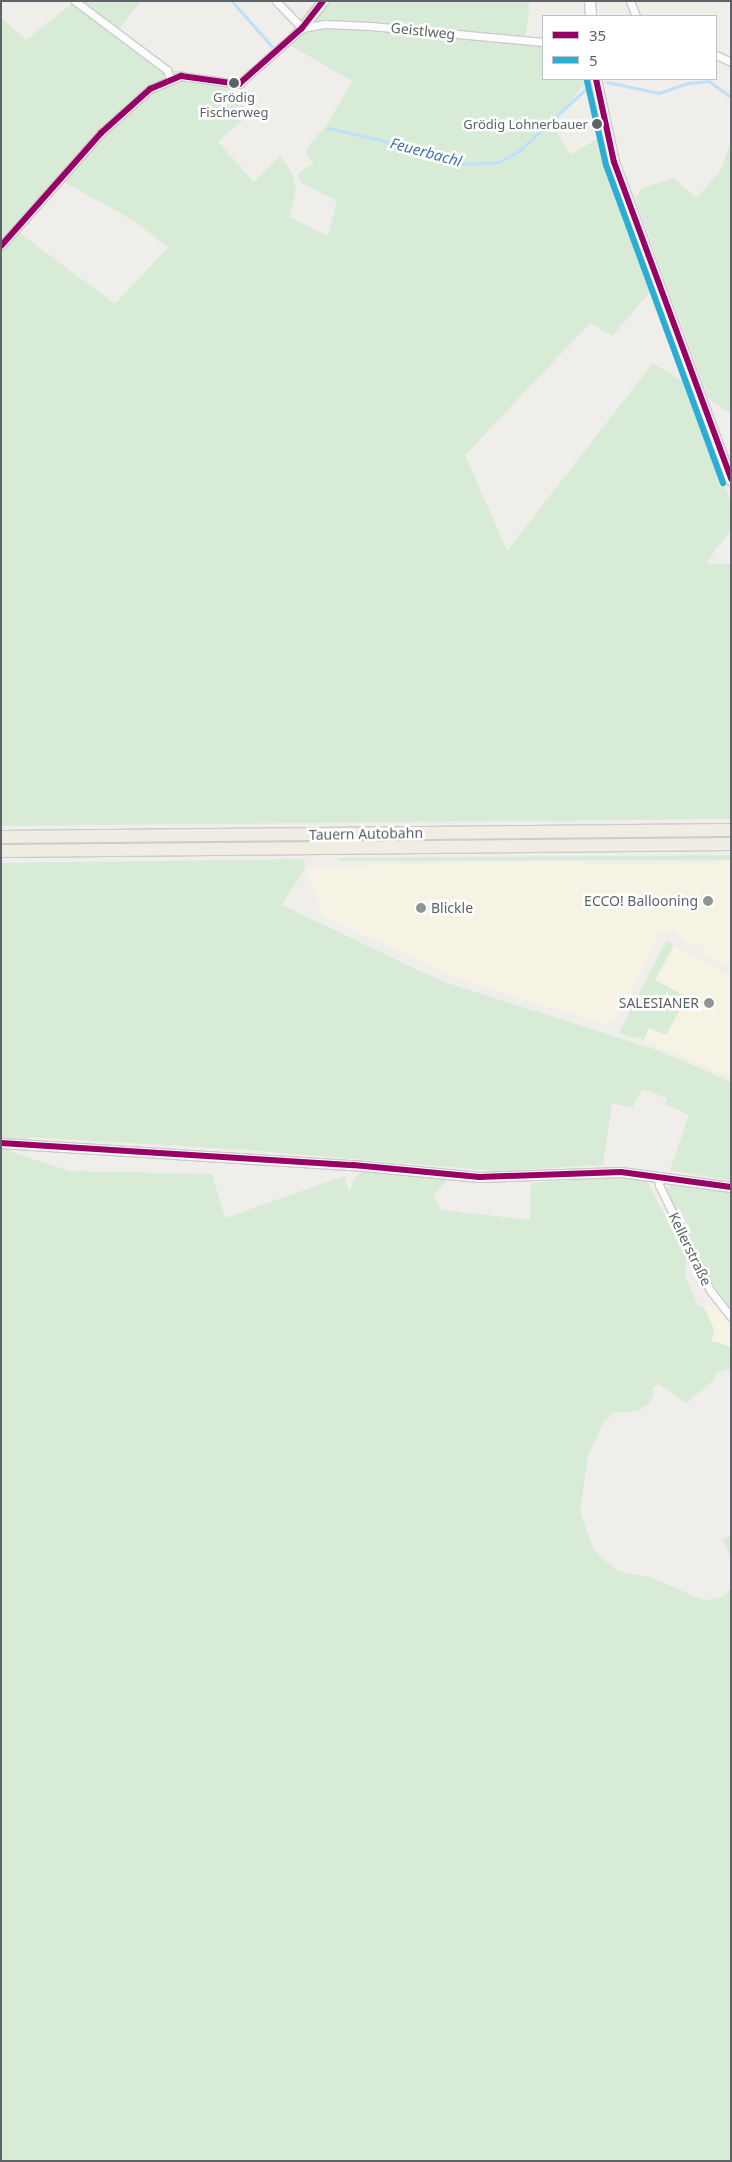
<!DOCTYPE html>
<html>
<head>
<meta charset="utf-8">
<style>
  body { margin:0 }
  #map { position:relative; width:732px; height:2162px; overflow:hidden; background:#efeeea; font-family:"Noto Sans",sans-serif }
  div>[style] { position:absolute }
  .commercial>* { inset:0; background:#f7f3e4 }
  .green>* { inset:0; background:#d8ebd6 }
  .stream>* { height:2.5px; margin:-1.25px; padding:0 1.25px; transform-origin:1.25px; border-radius:1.25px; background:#bfe0f9 }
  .roads { filter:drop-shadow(1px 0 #cbcccc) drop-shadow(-1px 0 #cbcccc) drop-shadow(0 1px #cbcccc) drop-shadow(0 -1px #cbcccc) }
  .minor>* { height:7px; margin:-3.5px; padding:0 3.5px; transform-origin:3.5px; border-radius:3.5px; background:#fdfcfc }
  .tertiary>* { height:9px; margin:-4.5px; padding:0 4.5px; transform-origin:4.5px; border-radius:4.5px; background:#fdfcfc }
  .secondary>* { height:10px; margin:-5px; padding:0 5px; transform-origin:5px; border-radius:5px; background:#fdfcfc }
  .motorway>* { height:12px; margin:-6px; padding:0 6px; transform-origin:6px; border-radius:6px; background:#f0ede3 }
  .bus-1>* { height:6px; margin:-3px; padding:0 3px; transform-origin:3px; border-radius:3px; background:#906 }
  .bus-2>* { height:6px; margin:-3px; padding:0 3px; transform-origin:3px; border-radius:3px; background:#2baed6 }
  .dots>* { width:14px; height:14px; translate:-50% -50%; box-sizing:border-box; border:2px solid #fff; border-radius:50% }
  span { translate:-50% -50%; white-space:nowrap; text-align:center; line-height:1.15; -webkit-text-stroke:5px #fff; paint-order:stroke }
  .bus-label { font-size:13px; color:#5f6368 }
  .right { translate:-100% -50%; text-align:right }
  .street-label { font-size:14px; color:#5f6368 }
  .poi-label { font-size:14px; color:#5f6368 }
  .left { translate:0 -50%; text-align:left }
  .water-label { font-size:15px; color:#4174aa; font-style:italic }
  .frame { position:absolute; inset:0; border:2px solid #5f6368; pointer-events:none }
  .legend { position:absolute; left:542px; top:15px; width:175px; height:65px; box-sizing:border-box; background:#fff; border:1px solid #bfc1c3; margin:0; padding:6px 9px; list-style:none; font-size:15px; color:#5f6368 }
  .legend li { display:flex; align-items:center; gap:10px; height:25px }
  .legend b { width:25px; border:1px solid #bfc1c3 }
</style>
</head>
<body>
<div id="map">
  <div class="commercial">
    <i style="clip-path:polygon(581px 860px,582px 864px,718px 863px,720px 860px,731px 860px,731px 968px,702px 952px,706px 943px,688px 945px,674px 930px,657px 934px,643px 970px,616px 1020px,606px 1025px,460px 979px,323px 916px,305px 867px)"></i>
    <i style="clip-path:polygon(674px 945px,731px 977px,731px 1077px,644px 1040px,649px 1028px,686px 997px,655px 980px)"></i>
    <i style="clip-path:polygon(727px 1305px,731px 1309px,731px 1347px,712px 1341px,714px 1329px,703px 1306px)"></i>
  </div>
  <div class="green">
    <i style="clip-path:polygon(evenodd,75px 1px,141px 1px,115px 34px,161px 68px,224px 79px,246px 110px,245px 118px,218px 142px,254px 182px,280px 156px,292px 173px,296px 190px,290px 217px,328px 236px,337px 201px,300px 182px,298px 174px,313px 163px,306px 153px,311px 143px,327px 125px,352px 81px,283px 41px,315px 1px,530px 1px,525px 41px,543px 45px,543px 79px,588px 80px,552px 123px,570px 155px,597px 139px,651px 291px,612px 336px,590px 323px,465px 455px,507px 551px,653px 363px,685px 383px,731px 502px,731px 530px,707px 561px,708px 564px,731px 564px,731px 819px,1px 826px,1px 17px,26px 40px,75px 1px,60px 180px,135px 221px,168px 248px,115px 304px,17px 231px,60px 180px)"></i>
    <i style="clip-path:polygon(731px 141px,731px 414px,709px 399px,635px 198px,643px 188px,673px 178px,697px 198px,721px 170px)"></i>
    <i style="clip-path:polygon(731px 855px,731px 860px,339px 861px,339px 858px)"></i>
    <i style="clip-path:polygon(304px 859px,305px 867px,282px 905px,441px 981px,660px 1051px,731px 1082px,731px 1181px,670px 1170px,689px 1115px,665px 1104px,667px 1098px,642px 1089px,632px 1108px,612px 1103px,603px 1165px,498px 1171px,233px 1149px,29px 1137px,10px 1151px,69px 1171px,212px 1174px,225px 1218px,345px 1176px,348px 1190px,351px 1190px,353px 1180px,363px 1170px,445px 1178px,447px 1181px,434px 1194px,441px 1210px,530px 1220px,531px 1183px,620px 1177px,646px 1179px,687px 1259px,685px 1276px,699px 1307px,703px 1306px,714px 1329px,712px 1341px,731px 1347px,731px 1368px,716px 1373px,714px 1380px,686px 1403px,659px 1384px,653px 1387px,654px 1396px,647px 1405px,637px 1411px,615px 1412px,604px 1422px,588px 1455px,580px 1512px,592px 1545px,599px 1556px,619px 1571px,650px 1577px,705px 1601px,724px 1596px,731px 1589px,731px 2161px,1px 2161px,1px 863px)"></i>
    <i style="clip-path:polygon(666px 941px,674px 945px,655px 980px,687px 997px,666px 1035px,649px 1028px,644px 1040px,619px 1033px)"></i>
    <i style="clip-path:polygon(672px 1183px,731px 1193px,731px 1309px,710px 1280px,672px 1204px,667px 1189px)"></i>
    <i style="clip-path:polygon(731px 1535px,731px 1556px,722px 1540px)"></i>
  </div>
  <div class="stream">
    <i style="left:232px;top:1px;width:60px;rotate:48.4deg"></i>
    <i style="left:607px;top:82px;width:53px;rotate:11.9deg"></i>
    <i style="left:659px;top:93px;width:31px;rotate:-19deg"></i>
    <i style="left:688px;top:83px;width:21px;rotate:-5deg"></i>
    <i style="left:709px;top:81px;width:27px;rotate:36deg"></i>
    <i style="left:328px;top:128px;width:76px;rotate:12.9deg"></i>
    <i style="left:402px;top:145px;width:63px;rotate:17.6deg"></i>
    <i style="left:462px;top:164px;width:37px;rotate:-3deg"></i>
    <i style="left:499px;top:162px;width:23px;rotate:-29deg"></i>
    <i style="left:519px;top:151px;width:93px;rotate:-42.8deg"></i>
  </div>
  <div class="roads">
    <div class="minor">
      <i style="left:75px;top:1px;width:115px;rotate:36.9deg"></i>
      <i style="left:167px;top:70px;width:9px;rotate:69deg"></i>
      <i style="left:276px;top:1px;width:37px;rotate:46deg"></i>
      <i style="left:630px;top:1px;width:16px;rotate:68deg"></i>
      <i style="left:716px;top:55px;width:17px;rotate:25deg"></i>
      <i style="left:1px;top:246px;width:151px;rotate:-48.5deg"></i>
      <i style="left:101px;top:133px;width:66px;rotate:-41.9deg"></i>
      <i style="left:150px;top:89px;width:34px;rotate:-23deg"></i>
      <i style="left:181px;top:76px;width:59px;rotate:7.9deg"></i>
      <i style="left:239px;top:84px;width:84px;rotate:-41.6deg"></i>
      <i style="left:302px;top:28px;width:23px;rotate:-10deg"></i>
      <i style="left:325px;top:24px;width:46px;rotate:2.5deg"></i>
      <i style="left:371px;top:26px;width:173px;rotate:5.3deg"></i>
      <i style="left:660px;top:1176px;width:9px;rotate:96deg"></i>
      <i style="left:659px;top:1185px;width:117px;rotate:64.1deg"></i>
      <i style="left:710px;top:1290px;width:34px;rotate:52deg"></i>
    </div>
    <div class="tertiary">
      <i style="left:302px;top:28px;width:34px;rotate:-52deg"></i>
      <i style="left:1px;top:1143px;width:353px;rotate:3.6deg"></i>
      <i style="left:353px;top:1165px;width:127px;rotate:5.4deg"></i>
      <i style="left:479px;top:1177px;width:142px;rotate:-2deg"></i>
      <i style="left:621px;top:1172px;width:111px;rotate:7.8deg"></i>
    </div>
    <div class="secondary">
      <i style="left:590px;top:1px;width:15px;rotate:86deg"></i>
      <i style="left:596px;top:79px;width:85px;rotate:77.8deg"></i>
      <i style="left:614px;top:162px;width:339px;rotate:69.8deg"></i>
    </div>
    <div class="motorway">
      <i style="left:1px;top:837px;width:730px;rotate:-0.55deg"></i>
      <i style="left:1px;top:851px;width:730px;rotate:-0.55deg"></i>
    </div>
  </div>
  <div class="bus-1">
    <i style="left:596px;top:79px;width:85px;rotate:77.8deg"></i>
    <i style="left:614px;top:162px;width:338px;rotate:69.7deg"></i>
    <i style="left:1px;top:246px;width:151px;rotate:-48.5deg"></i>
    <i style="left:101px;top:133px;width:66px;rotate:-41.9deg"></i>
    <i style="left:150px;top:89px;width:34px;rotate:-23deg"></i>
    <i style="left:181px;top:76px;width:59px;rotate:7.9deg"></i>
    <i style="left:239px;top:84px;width:84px;rotate:-41.6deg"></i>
    <i style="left:302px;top:28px;width:34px;rotate:-52deg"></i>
    <i style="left:1px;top:1143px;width:353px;rotate:3.6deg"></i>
    <i style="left:353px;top:1165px;width:127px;rotate:5.4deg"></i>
    <i style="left:479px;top:1177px;width:142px;rotate:-2deg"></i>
    <i style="left:621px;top:1172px;width:111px;rotate:7.8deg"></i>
  </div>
  <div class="bus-2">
    <i style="left:587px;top:81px;width:86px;rotate:77.3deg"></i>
    <i style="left:606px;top:165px;width:339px;rotate:69.8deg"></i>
  </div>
  <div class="dots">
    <i style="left:234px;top:83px;background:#5f6368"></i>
    <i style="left:597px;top:124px;background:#5f6368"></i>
    <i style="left:708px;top:901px;background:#919496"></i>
    <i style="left:421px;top:908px;background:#919496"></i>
    <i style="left:709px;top:1003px;background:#919496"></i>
  </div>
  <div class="bus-label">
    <span style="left:234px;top:105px">Grödig<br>Fischerweg</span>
    <span class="right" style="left:588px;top:124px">Grödig Lohnerbauer</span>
  </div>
  <div class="street-label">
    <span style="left:423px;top:31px;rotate:6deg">Geistlweg</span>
    <span style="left:366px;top:834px;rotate:-1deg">Tauern Autobahn</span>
    <span style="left:690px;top:1249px;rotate:64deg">Kellerstraße</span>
  </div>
  <div class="poi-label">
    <span class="right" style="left:698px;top:901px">ECCO! Ballooning</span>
    <span class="left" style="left:431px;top:908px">Blickle</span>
    <span class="right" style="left:699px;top:1003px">SALESIANER</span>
  </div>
  <div class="water-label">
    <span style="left:426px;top:152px;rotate:15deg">Feuerbachl</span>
  </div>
  <div class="frame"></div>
  <ul class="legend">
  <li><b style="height:6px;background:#906"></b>35</li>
  <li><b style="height:6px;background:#2baed6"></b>5</li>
  </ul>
</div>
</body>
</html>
